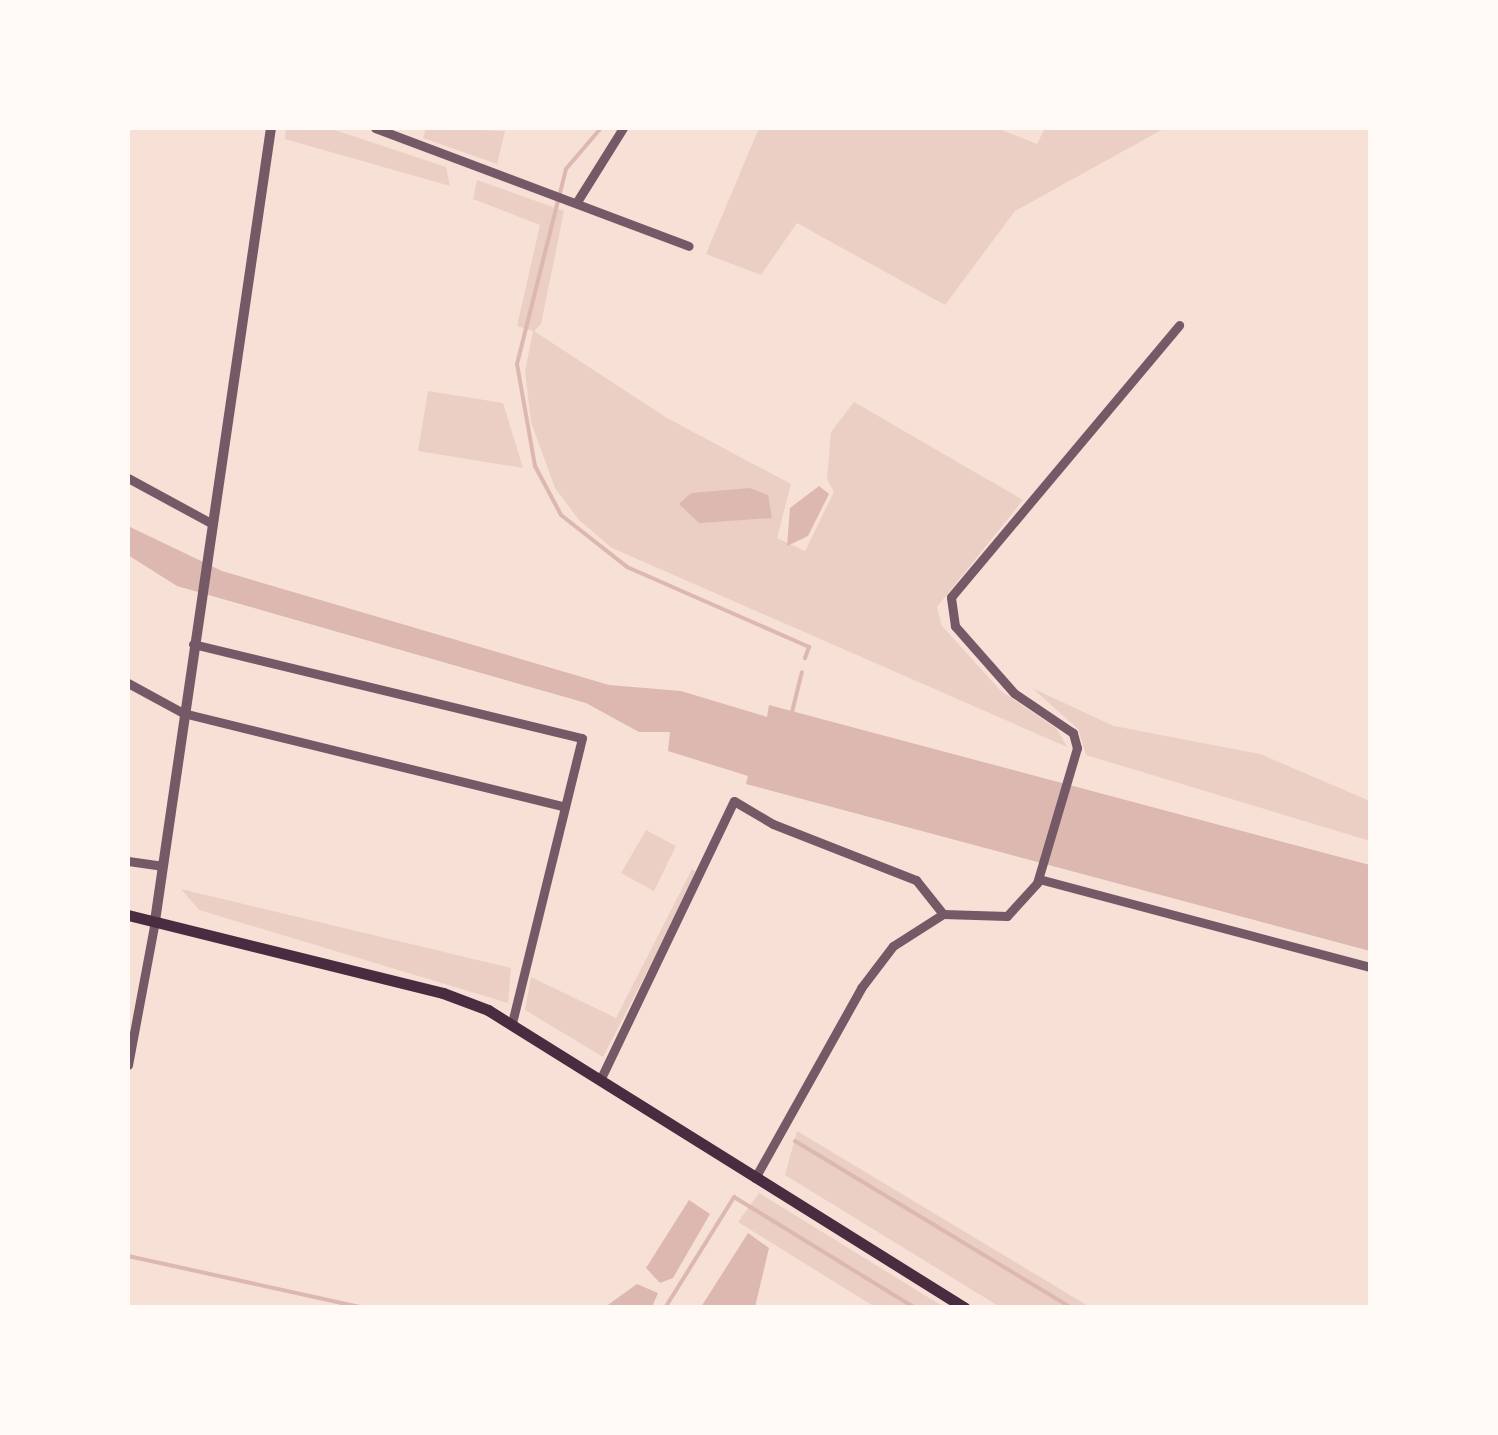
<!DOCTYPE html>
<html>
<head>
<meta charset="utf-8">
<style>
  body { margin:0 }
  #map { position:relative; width:1498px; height:1435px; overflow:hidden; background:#f7e1d7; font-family:"Source Serif 4",serif }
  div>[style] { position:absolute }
  .green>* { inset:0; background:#ebcfc5 }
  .water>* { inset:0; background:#dcb8b0 }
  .stream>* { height:4px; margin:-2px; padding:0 2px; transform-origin:2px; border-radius:2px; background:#dcb8b0 }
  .minor>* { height:9px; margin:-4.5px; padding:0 4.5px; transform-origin:4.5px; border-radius:4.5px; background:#755966 }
  .tertiary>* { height:10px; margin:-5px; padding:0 5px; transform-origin:5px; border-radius:5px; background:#755966 }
  .secondary>* { height:11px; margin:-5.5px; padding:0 5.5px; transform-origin:5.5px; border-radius:5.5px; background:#4a2c40 }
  span { translate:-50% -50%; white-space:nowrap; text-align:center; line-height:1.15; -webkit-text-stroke:10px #fffaf5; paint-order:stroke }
  .frame { position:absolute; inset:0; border:130px solid #fffaf5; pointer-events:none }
</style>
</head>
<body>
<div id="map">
  <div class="green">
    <i style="clip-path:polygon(286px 128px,329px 128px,446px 167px,450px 186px,285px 139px)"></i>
    <i style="clip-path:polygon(426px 128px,505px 131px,497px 164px,423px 138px)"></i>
    <i style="clip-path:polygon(759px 128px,997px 128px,1037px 144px,1045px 128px,1165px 128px,1015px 211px,945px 305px,797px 223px,761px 275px,706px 254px)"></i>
    <i style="clip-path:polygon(477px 180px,564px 211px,541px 324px,534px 331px,667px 418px,791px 484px,777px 538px,805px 551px,834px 492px,827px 479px,831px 432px,854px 402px,1023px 500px,937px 607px,942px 626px,1001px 691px,1057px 729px,1067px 747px,612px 548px,579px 520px,555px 488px,531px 422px,525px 371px,533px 331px,517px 326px,540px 225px,473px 199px)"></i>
    <i style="clip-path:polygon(428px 391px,503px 403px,523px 468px,418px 451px)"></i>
    <i style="clip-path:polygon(1032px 688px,1114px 726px,1260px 754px,1370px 801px,1370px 841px,1086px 755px,1078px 729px)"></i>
    <i style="clip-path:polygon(646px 830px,676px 846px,654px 891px,621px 873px)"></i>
    <i style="clip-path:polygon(692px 869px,698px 873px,603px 1057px,525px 1010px,531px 977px,616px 1018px)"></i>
    <i style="clip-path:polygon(181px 889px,511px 968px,508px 1003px,199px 910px)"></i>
    <i style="clip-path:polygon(797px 1131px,1090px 1307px,1000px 1307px,785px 1175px)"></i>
    <i style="clip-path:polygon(759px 1193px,944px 1307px,875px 1307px,738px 1222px)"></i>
  </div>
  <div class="water">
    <i style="clip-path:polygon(819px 486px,829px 494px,808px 536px,787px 546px,790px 508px)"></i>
    <i style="clip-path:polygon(750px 488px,768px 495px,772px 518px,699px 523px,679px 504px,691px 493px)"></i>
    <i style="clip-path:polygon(128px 526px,222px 571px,609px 685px,681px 691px,767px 717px,769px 705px,1370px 865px,1370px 951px,746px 784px,748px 776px,668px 751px,670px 732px,639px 732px,586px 703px,177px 586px,128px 555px)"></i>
    <i style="clip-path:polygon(689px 1200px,710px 1214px,673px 1278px,660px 1283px,646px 1268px)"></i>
    <i style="clip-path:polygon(748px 1233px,769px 1248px,755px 1307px,701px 1307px)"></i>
    <i style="clip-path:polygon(637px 1284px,658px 1293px,652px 1307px,605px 1307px)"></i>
  </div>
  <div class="stream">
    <i style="left:601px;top:128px;width:54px;rotate:130.5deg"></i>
    <i style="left:566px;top:169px;width:201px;rotate:104.1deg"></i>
    <i style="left:517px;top:364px;width:104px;rotate:80deg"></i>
    <i style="left:535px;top:466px;width:55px;rotate:62deg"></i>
    <i style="left:561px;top:515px;width:84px;rotate:38.2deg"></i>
    <i style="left:627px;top:567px;width:199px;rotate:23.7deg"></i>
    <i style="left:809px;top:647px;width:12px;rotate:110deg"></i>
    <i style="left:791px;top:716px;width:45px;rotate:-76deg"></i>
    <i style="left:795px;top:1141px;width:323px;rotate:31.1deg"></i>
    <i style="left:128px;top:1256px;width:242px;rotate:12.4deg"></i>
    <i style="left:665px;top:1308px;width:131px;rotate:-58.1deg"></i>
    <i style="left:734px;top:1197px;width:212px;rotate:31.5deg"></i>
  </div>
  <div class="minor">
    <i style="left:375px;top:128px;width:335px;rotate:20.6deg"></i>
    <i style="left:578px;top:200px;width:85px;rotate:-58deg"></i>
    <i style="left:128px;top:478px;width:94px;rotate:28.5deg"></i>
    <i style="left:193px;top:644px;width:400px;rotate:13.6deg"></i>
    <i style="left:582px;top:738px;width:293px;rotate:103.8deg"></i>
    <i style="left:128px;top:683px;width:63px;rotate:28.6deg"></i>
    <i style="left:183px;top:713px;width:393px;rotate:13.8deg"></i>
    <i style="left:128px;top:861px;width:34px;rotate:8deg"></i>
    <i style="left:1039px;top:879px;width:342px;rotate:14.9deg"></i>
    <i style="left:128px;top:1065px;width:147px;rotate:-79.4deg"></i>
    <i style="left:602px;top:1076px;width:305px;rotate:-64.4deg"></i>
    <i style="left:734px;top:801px;width:45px;rotate:30.5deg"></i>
    <i style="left:773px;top:824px;width:154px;rotate:21.4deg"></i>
    <i style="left:916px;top:880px;width:43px;rotate:51.5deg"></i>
    <i style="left:755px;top:1178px;width:218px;rotate:-60.8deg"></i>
    <i style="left:861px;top:988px;width:53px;rotate:-52.7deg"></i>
    <i style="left:893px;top:946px;width:59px;rotate:-32.6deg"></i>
    <i style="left:943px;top:914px;width:64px;rotate:1.8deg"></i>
    <i style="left:1007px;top:916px;width:45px;rotate:-47.7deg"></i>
    <i style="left:1037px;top:883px;width:141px;rotate:-73.5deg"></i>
    <i style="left:1077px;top:748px;width:16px;rotate:-105deg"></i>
    <i style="left:1073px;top:733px;width:71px;rotate:-145.9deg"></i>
    <i style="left:1014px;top:693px;width:89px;rotate:-131.4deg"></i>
    <i style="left:955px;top:626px;width:29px;rotate:-98deg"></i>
    <i style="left:951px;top:597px;width:355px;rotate:-50deg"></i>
  </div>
  <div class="tertiary">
    <i style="left:155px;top:921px;width:801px;rotate:-81.68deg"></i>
  </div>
  <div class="secondary">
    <i style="left:128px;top:915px;width:325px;rotate:13.9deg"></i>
    <i style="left:443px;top:993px;width:48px;rotate:20.7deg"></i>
    <i style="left:488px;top:1010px;width:562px;rotate:31.99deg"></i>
  </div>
  <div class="frame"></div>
</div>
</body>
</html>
